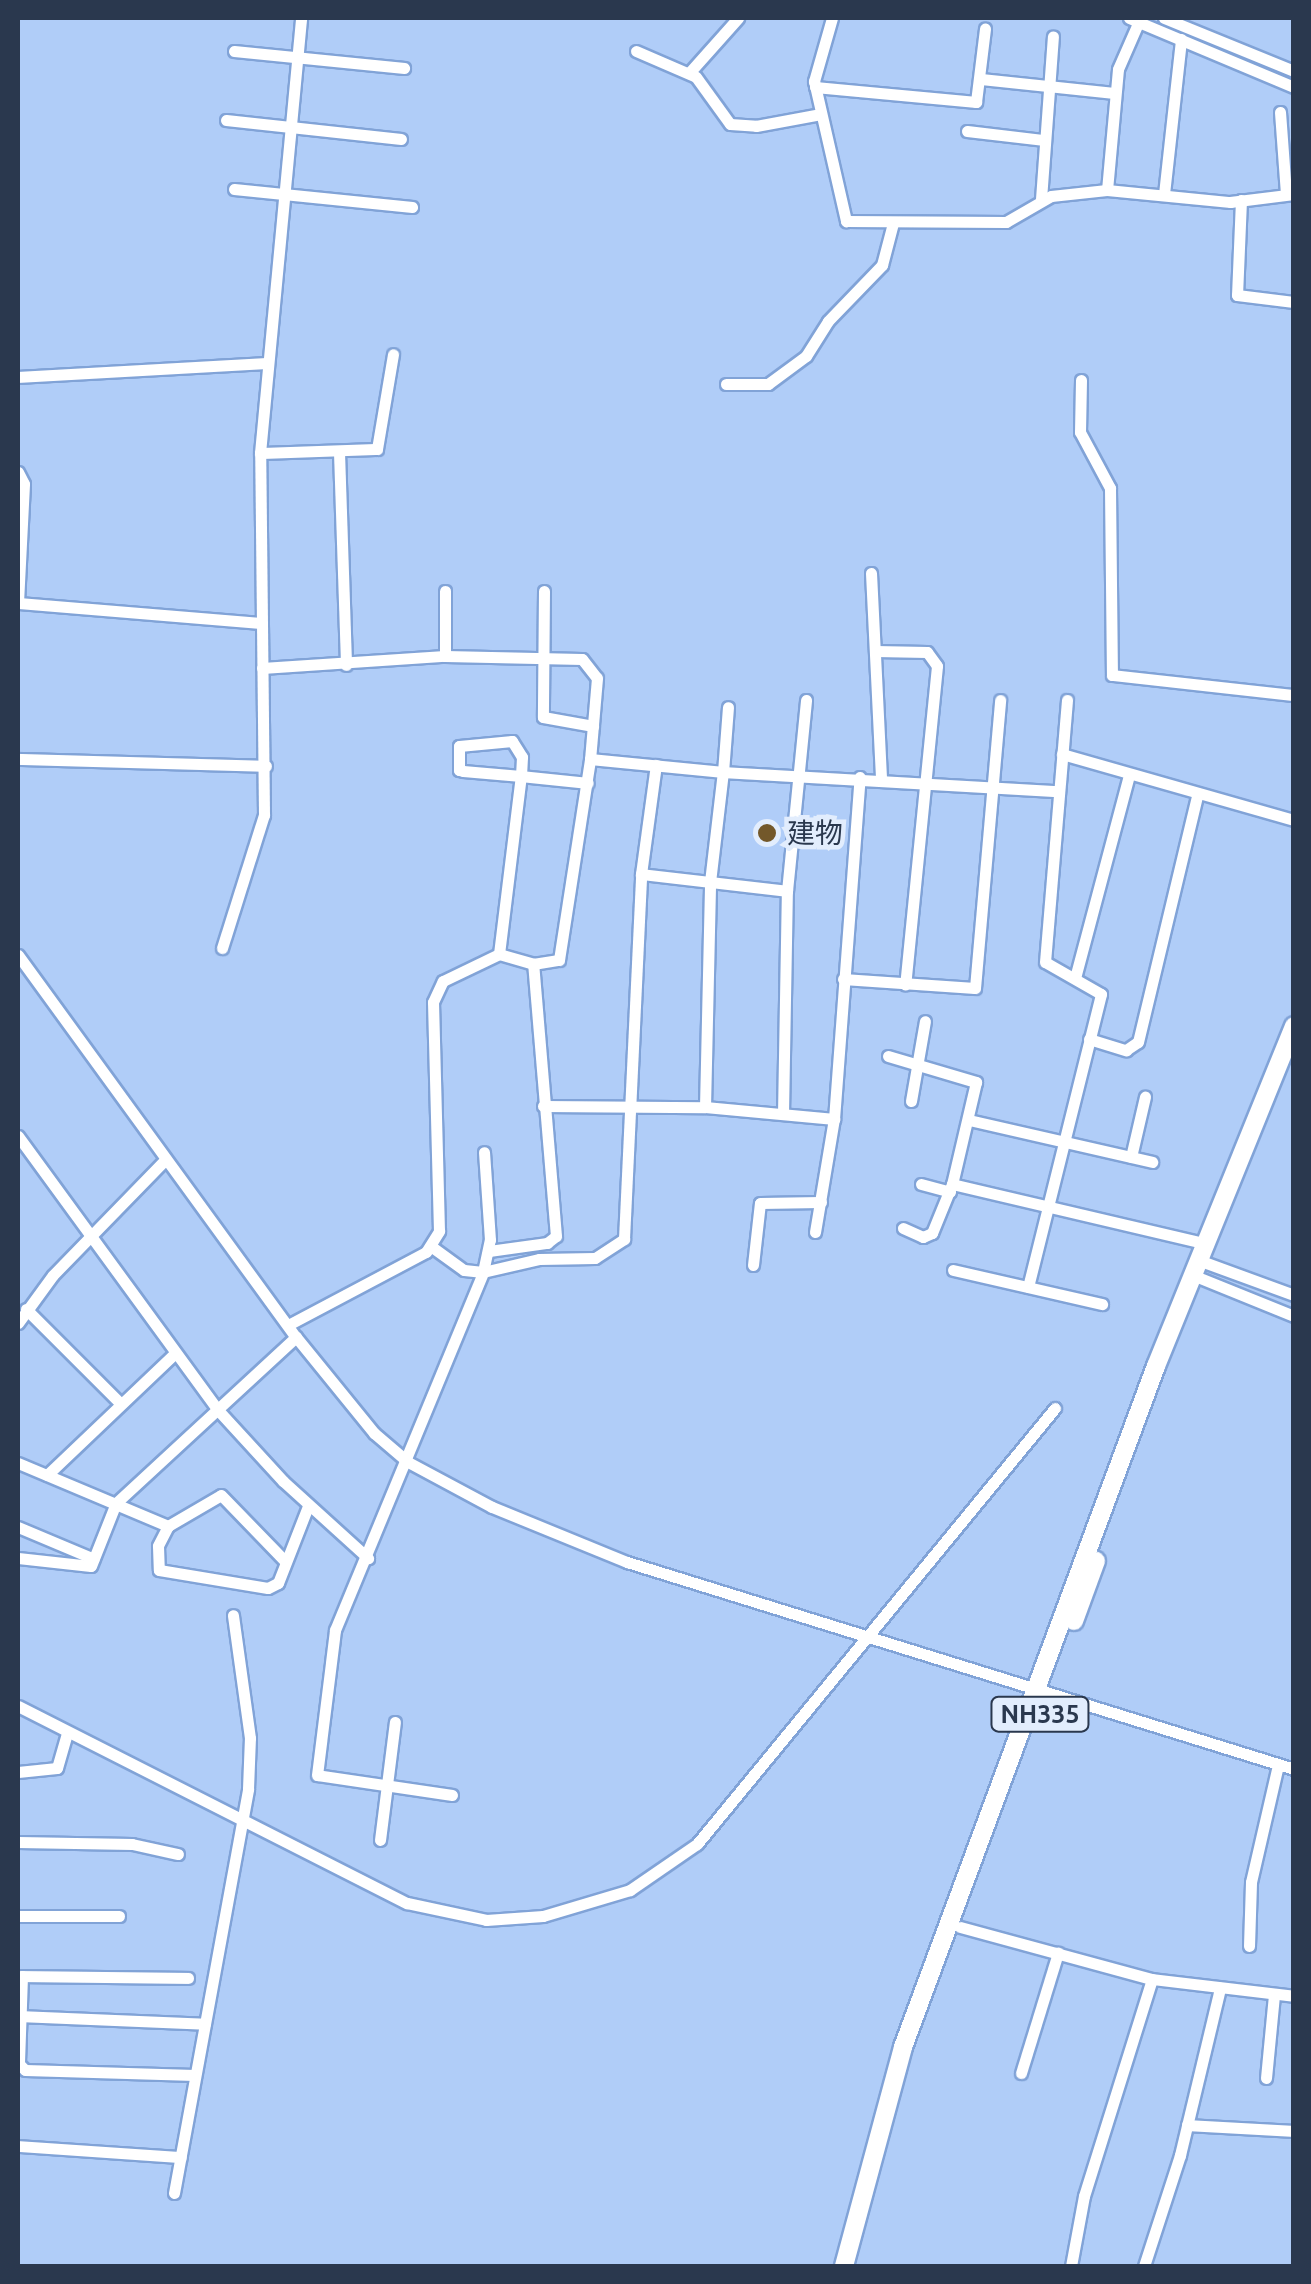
<!DOCTYPE html>
<html>
<head>
<meta charset="utf-8">
<style>
  body { margin:0 }
  #map { position:relative; width:1311px; height:2284px; overflow:hidden; background:#b0cdf8; font-family:Ubuntu,"Noto Sans SC",sans-serif }
  div>[style] { position:absolute }
  .roads { filter:drop-shadow(2px 0 #81a3d7) drop-shadow(-2px 0 #81a3d7) drop-shadow(0 2px #81a3d7) drop-shadow(0 -2px #81a3d7) }
  .minor>* { height:11px; margin:-5.5px; padding:0 5.5px; transform-origin:5.5px; border-radius:5.5px; background:#fff }
  .highway>* { height:18px; margin:-9px; padding:0 9px; transform-origin:9px; border-radius:9px; background:#fff }
  .dots>* { width:28px; height:28px; translate:-50% -50%; box-sizing:border-box; border:5px solid #e2edfd; border-radius:50% }
  span { translate:-50% -50%; white-space:nowrap; text-align:center; line-height:1.15; -webkit-text-stroke:9px #e2edfd; paint-order:stroke }
  .shield-label span { padding:2px 8px; background:#e2edfd; border:2px solid; border-radius:8px; -webkit-text-stroke-width:0 }
  .shield-label { font-size:25px; color:#2a384e; font-weight:700 }
  .poi-label { font-size:28px; color:#2a384e }
  .left { translate:0 -50%; text-align:left }
  .frame { position:absolute; inset:0; border:20px solid #2a384e; pointer-events:none }
</style>
</head>
<body>
<div id="map">
  <div class="roads">
    <div class="minor">
      <i style="left:832px;top:18px;width:66px;rotate:105.9deg"></i>
      <i style="left:814px;top:81px;width:144px;rotate:77.1deg"></i>
      <i style="left:846px;top:221px;width:160px;rotate:0.4deg"></i>
      <i style="left:1006px;top:222px;width:52px;rotate:-30deg"></i>
      <i style="left:1051px;top:196px;width:56px;rotate:-6.1deg"></i>
      <i style="left:1107px;top:190px;width:124px;rotate:5.6deg"></i>
      <i style="left:1230px;top:202px;width:64px;rotate:-7.1deg"></i>
      <i style="left:1129px;top:18px;width:179px;rotate:22.7deg"></i>
      <i style="left:1164px;top:18px;width:140px;rotate:22.2deg"></i>
      <i style="left:234px;top:51px;width:171px;rotate:5.7deg"></i>
      <i style="left:636px;top:51px;width:65px;rotate:23.4deg"></i>
      <i style="left:696px;top:77px;width:58px;rotate:54.1deg"></i>
      <i style="left:730px;top:124px;width:26px;rotate:4deg"></i>
      <i style="left:756px;top:126px;width:66px;rotate:-10.5deg"></i>
      <i style="left:689px;top:73px;width:74px;rotate:-48.3deg"></i>
      <i style="left:981px;top:79px;width:134px;rotate:6deg"></i>
      <i style="left:815px;top:87px;width:162px;rotate:5.3deg"></i>
      <i style="left:976px;top:102px;width:74px;rotate:-83deg"></i>
      <i style="left:1280px;top:112px;width:82px;rotate:85.8deg"></i>
      <i style="left:226px;top:120px;width:176px;rotate:6.2deg"></i>
      <i style="left:967px;top:131px;width:78px;rotate:6.7deg"></i>
      <i style="left:234px;top:189px;width:179px;rotate:5.8deg"></i>
      <i style="left:1107px;top:190px;width:121px;rotate:-84.8deg"></i>
      <i style="left:1118px;top:69px;width:52px;rotate:-66.4deg"></i>
      <i style="left:1164px;top:194px;width:156px;rotate:-83.7deg"></i>
      <i style="left:1041px;top:199px;width:163px;rotate:-85.8deg"></i>
      <i style="left:1241px;top:200px;width:95px;rotate:92.4deg"></i>
      <i style="left:1237px;top:295px;width:57px;rotate:7deg"></i>
      <i style="left:18px;top:377px;width:248px;rotate:-3.2deg"></i>
      <i style="left:1081px;top:380px;width:52px;rotate:91.1deg"></i>
      <i style="left:1080px;top:432px;width:64px;rotate:61.8deg"></i>
      <i style="left:1110px;top:488px;width:187px;rotate:89.4deg"></i>
      <i style="left:1112px;top:675px;width:183px;rotate:6.3deg"></i>
      <i style="left:726px;top:384px;width:42px"></i>
      <i style="left:768px;top:384px;width:47px;rotate:-36.4deg"></i>
      <i style="left:806px;top:356px;width:41px;rotate:-57.8deg"></i>
      <i style="left:828px;top:321px;width:78px;rotate:-46deg"></i>
      <i style="left:882px;top:265px;width:43px;rotate:-75.3deg"></i>
      <i style="left:339px;top:452px;width:213px;rotate:88.1deg"></i>
      <i style="left:260px;top:453px;width:117px;rotate:-2deg"></i>
      <i style="left:377px;top:449px;width:96px;rotate:-80.4deg"></i>
      <i style="left:18px;top:472px;width:13px;rotate:63deg"></i>
      <i style="left:24px;top:484px;width:119px;rotate:92.9deg"></i>
      <i style="left:871px;top:573px;width:205px;rotate:87.2deg"></i>
      <i style="left:544px;top:591px;width:126px;rotate:90.5deg"></i>
      <i style="left:543px;top:717px;width:51px;rotate:10.2deg"></i>
      <i style="left:18px;top:603px;width:244px;rotate:4.7deg"></i>
      <i style="left:875px;top:651px;width:52px;rotate:1.1deg"></i>
      <i style="left:927px;top:652px;width:17px;rotate:54deg"></i>
      <i style="left:937px;top:666px;width:320px;rotate:95.7deg"></i>
      <i style="left:445px;top:656px;width:65px;rotate:-90deg"></i>
      <i style="left:262px;top:668px;width:183px;rotate:-3.8deg"></i>
      <i style="left:445px;top:656px;width:137px;rotate:1.3deg"></i>
      <i style="left:582px;top:659px;width:24px;rotate:52deg"></i>
      <i style="left:597px;top:678px;width:81px;rotate:94.9deg"></i>
      <i style="left:590px;top:759px;width:134px;rotate:5.6deg"></i>
      <i style="left:723px;top:772px;width:65px;rotate:-85.6deg"></i>
      <i style="left:1062px;top:754px;width:241px;rotate:15.9deg"></i>
      <i style="left:18px;top:759px;width:248px;rotate:1.6deg"></i>
      <i style="left:641px;top:874px;width:110px;rotate:-82.2deg"></i>
      <i style="left:222px;top:948px;width:139px;rotate:-72.5deg"></i>
      <i style="left:264px;top:815px;width:362px;rotate:-90.6deg"></i>
      <i style="left:260px;top:453px;width:437px;rotate:-84.6deg"></i>
      <i style="left:499px;top:954px;width:35px;rotate:16deg"></i>
      <i style="left:533px;top:964px;width:26px;rotate:-9deg"></i>
      <i style="left:559px;top:960px;width:203px;rotate:-81.2deg"></i>
      <i style="left:18px;top:955px;width:472px;rotate:54deg"></i>
      <i style="left:296px;top:1337px;width:124px;rotate:50.9deg"></i>
      <i style="left:374px;top:1433px;width:45px;rotate:40.5deg"></i>
      <i style="left:408px;top:1462px;width:95px;rotate:28.2deg"></i>
      <i style="left:492px;top:1507px;width:146px;rotate:22.2deg"></i>
      <i style="left:627px;top:1562px;width:698px;rotate:17.24deg"></i>
      <i style="left:1075px;top:978px;width:210px;rotate:-75.1deg"></i>
      <i style="left:843px;top:979px;width:132px;rotate:3.9deg"></i>
      <i style="left:975px;top:988px;width:289px;rotate:-85deg"></i>
      <i style="left:1089px;top:1039px;width:39px;rotate:17deg"></i>
      <i style="left:1126px;top:1050px;width:14px;rotate:-34deg"></i>
      <i style="left:1138px;top:1042px;width:256px;rotate:-76.5deg"></i>
      <i style="left:888px;top:1056px;width:92px;rotate:16.5deg"></i>
      <i style="left:976px;top:1082px;width:105px;rotate:103.2deg"></i>
      <i style="left:952px;top:1184px;width:53px;rotate:112.2deg"></i>
      <i style="left:932px;top:1233px;width:10px;rotate:156deg"></i>
      <i style="left:923px;top:1237px;width:22px;rotate:-156deg"></i>
      <i style="left:911px;top:1101px;width:81px;rotate:-80.1deg"></i>
      <i style="left:543px;top:1106px;width:162px;rotate:0.4deg"></i>
      <i style="left:705px;top:1107px;width:130px;rotate:5.3deg"></i>
      <i style="left:705px;top:1107px;width:225px;rotate:-88.7deg"></i>
      <i style="left:710px;top:882px;width:111px;rotate:-83.3deg"></i>
      <i style="left:723px;top:772px;width:334px;rotate:3.3deg"></i>
      <i style="left:783px;top:1114px;width:223px;rotate:-89deg"></i>
      <i style="left:787px;top:891px;width:192px;rotate:-84.3deg"></i>
      <i style="left:969px;top:1120px;width:188px;rotate:12.9deg"></i>
      <i style="left:18px;top:1136px;width:338px;rotate:53.9deg"></i>
      <i style="left:217px;top:1409px;width:98px;rotate:47.5deg"></i>
      <i style="left:283px;top:1481px;width:115px;rotate:42.2deg"></i>
      <i style="left:1131px;top:1157px;width:62px;rotate:-76.9deg"></i>
      <i style="left:921px;top:1184px;width:30px;rotate:15deg"></i>
      <i style="left:952px;top:1184px;width:263px;rotate:13.2deg"></i>
      <i style="left:815px;top:1232px;width:115px;rotate:-80.5deg"></i>
      <i style="left:834px;top:1119px;width:343px;rotate:-85.7deg"></i>
      <i style="left:432px;top:1247px;width:39px;rotate:36deg"></i>
      <i style="left:464px;top:1270px;width:19px;rotate:6deg"></i>
      <i style="left:483px;top:1272px;width:33px;rotate:-78deg"></i>
      <i style="left:490px;top:1240px;width:88px;rotate:-93.9deg"></i>
      <i style="left:489px;top:1251px;width:59px;rotate:-7.9deg"></i>
      <i style="left:547px;top:1243px;width:11px;rotate:-38deg"></i>
      <i style="left:556px;top:1236px;width:273px;rotate:-94.8deg"></i>
      <i style="left:1201px;top:1261px;width:99px;rotate:20.1deg"></i>
      <i style="left:753px;top:1265px;width:62px;rotate:-83.6deg"></i>
      <i style="left:760px;top:1203px;width:61px;rotate:-0.9deg"></i>
      <i style="left:953px;top:1270px;width:153px;rotate:12.9deg"></i>
      <i style="left:1195px;top:1276px;width:107px;rotate:22deg"></i>
      <i style="left:1028px;top:1287px;width:302px;rotate:-76deg"></i>
      <i style="left:1101px;top:994px;width:64px;rotate:-150.3deg"></i>
      <i style="left:1045px;top:962px;width:263px;rotate:-85.2deg"></i>
      <i style="left:26px;top:1309px;width:132px;rotate:45deg"></i>
      <i style="left:18px;top:1323px;width:59px;rotate:-53.9deg"></i>
      <i style="left:53px;top:1275px;width:161px;rotate:-45.8deg"></i>
      <i style="left:288px;top:1325px;width:156px;rotate:-27.9deg"></i>
      <i style="left:426px;top:1252px;width:25px;rotate:-58deg"></i>
      <i style="left:439px;top:1231px;width:229px;rotate:-91.5deg"></i>
      <i style="left:433px;top:1002px;width:23px;rotate:-65deg"></i>
      <i style="left:443px;top:981px;width:62px;rotate:-25.7deg"></i>
      <i style="left:499px;top:954px;width:179px;rotate:-83deg"></i>
      <i style="left:521px;top:776px;width:19px;rotate:-87deg"></i>
      <i style="left:522px;top:757px;width:19px;rotate:-122deg"></i>
      <i style="left:512px;top:741px;width:53px;rotate:174.6deg"></i>
      <i style="left:459px;top:746px;width:24px;rotate:90deg"></i>
      <i style="left:459px;top:770px;width:4px;rotate:14deg"></i>
      <i style="left:463px;top:771px;width:58px;rotate:4.9deg"></i>
      <i style="left:521px;top:776px;width:67px;rotate:6deg"></i>
      <i style="left:18px;top:1463px;width:163px;rotate:22.8deg"></i>
      <i style="left:168px;top:1526px;width:22px;rotate:117deg"></i>
      <i style="left:158px;top:1546px;width:24px;rotate:88deg"></i>
      <i style="left:159px;top:1570px;width:110px;rotate:9.4deg"></i>
      <i style="left:268px;top:1588px;width:11px;rotate:-27deg"></i>
      <i style="left:278px;top:1583px;width:83px;rotate:-68.7deg"></i>
      <i style="left:47px;top:1475px;width:177px;rotate:-43.6deg"></i>
      <i style="left:168px;top:1526px;width:61px;rotate:-30.3deg"></i>
      <i style="left:221px;top:1495px;width:92px;rotate:45.9deg"></i>
      <i style="left:18px;top:1527px;width:82px;rotate:22.8deg"></i>
      <i style="left:18px;top:1558px;width:73px;rotate:6.3deg"></i>
      <i style="left:91px;top:1566px;width:68px;rotate:-68.4deg"></i>
      <i style="left:116px;top:1503px;width:245px;rotate:-42.7deg"></i>
      <i style="left:18px;top:1706px;width:436px;rotate:26.9deg"></i>
      <i style="left:407px;top:1903px;width:81px;rotate:12.1deg"></i>
      <i style="left:486px;top:1920px;width:57px;rotate:-4deg"></i>
      <i style="left:543px;top:1916px;width:91px;rotate:-16.6deg"></i>
      <i style="left:630px;top:1890px;width:81px;rotate:-34.5deg"></i>
      <i style="left:697px;top:1844px;width:564px;rotate:-50.61deg"></i>
      <i style="left:18px;top:1772px;width:39px;rotate:-6deg"></i>
      <i style="left:57px;top:1768px;width:37px;rotate:-74deg"></i>
      <i style="left:452px;top:1795px;width:136px;rotate:-171.6deg"></i>
      <i style="left:317px;top:1775px;width:146px;rotate:-82.9deg"></i>
      <i style="left:335px;top:1630px;width:387px;rotate:-67.5deg"></i>
      <i style="left:483px;top:1272px;width:57px;rotate:-13.1deg"></i>
      <i style="left:539px;top:1259px;width:56px;rotate:-1deg"></i>
      <i style="left:595px;top:1258px;width:35px;rotate:-33deg"></i>
      <i style="left:624px;top:1239px;width:365px;rotate:-87.3deg"></i>
      <i style="left:641px;top:874px;width:147px;rotate:6.6deg"></i>
      <i style="left:380px;top:1840px;width:119px;rotate:-82.8deg"></i>
      <i style="left:18px;top:1842px;width:114px;rotate:1deg"></i>
      <i style="left:132px;top:1844px;width:47px;rotate:12.3deg"></i>
      <i style="left:18px;top:1916px;width:101px"></i>
      <i style="left:960px;top:1927px;width:199px;rotate:15.2deg"></i>
      <i style="left:1249px;top:1946px;width:64px;rotate:-88.2deg"></i>
      <i style="left:1251px;top:1882px;width:120px;rotate:-77deg"></i>
      <i style="left:188px;top:1978px;width:166px;rotate:-179.3deg"></i>
      <i style="left:22px;top:1976px;width:88px;rotate:92deg"></i>
      <i style="left:19px;top:2064px;width:8px;rotate:45deg"></i>
      <i style="left:25px;top:2070px;width:170px;rotate:1.7deg"></i>
      <i style="left:18px;top:2016px;width:187px;rotate:2.4deg"></i>
      <i style="left:1021px;top:2073px;width:126px;rotate:-72.9deg"></i>
      <i style="left:1266px;top:2078px;width:83px;rotate:-84.5deg"></i>
      <i style="left:1187px;top:2125px;width:107px;rotate:3.2deg"></i>
      <i style="left:18px;top:2146px;width:163px;rotate:3.9deg"></i>
      <i style="left:174px;top:2193px;width:411px;rotate:-79.6deg"></i>
      <i style="left:248px;top:1789px;width:51px;rotate:-87.8deg"></i>
      <i style="left:250px;top:1738px;width:124px;rotate:-97.9deg"></i>
      <i style="left:1071px;top:2266px;width:71px;rotate:-79.5deg"></i>
      <i style="left:1084px;top:2196px;width:227px;rotate:-72.6deg"></i>
      <i style="left:1152px;top:1979px;width:143px;rotate:6.8deg"></i>
      <i style="left:1144px;top:2266px;width:117px;rotate:-72deg"></i>
      <i style="left:1180px;top:2155px;width:172px;rotate:-76.5deg"></i>
    </div>
    <div class="highway">
      <i style="left:1074px;top:1621px;width:64px;rotate:-69.9deg"></i>
      <i style="left:844px;top:2266px;width:227px;rotate:-74.9deg"></i>
      <i style="left:903px;top:2047px;width:726px;rotate:-69.62deg"></i>
      <i style="left:1156px;top:1366px;width:367px;rotate:-67.9deg"></i>
    </div>
  </div>
  <div class="dots">
    <i style="left:767px;top:833px;background:#73582a"></i>
  </div>
  <div class="shield-label">
    <span style="left:1040px;top:1714px">NH335</span>
  </div>
  <div class="poi-label">
    <span class="left" style="left:787px;top:833px">建物</span>
  </div>
  <div class="frame"></div>
</div>
</body>
</html>
